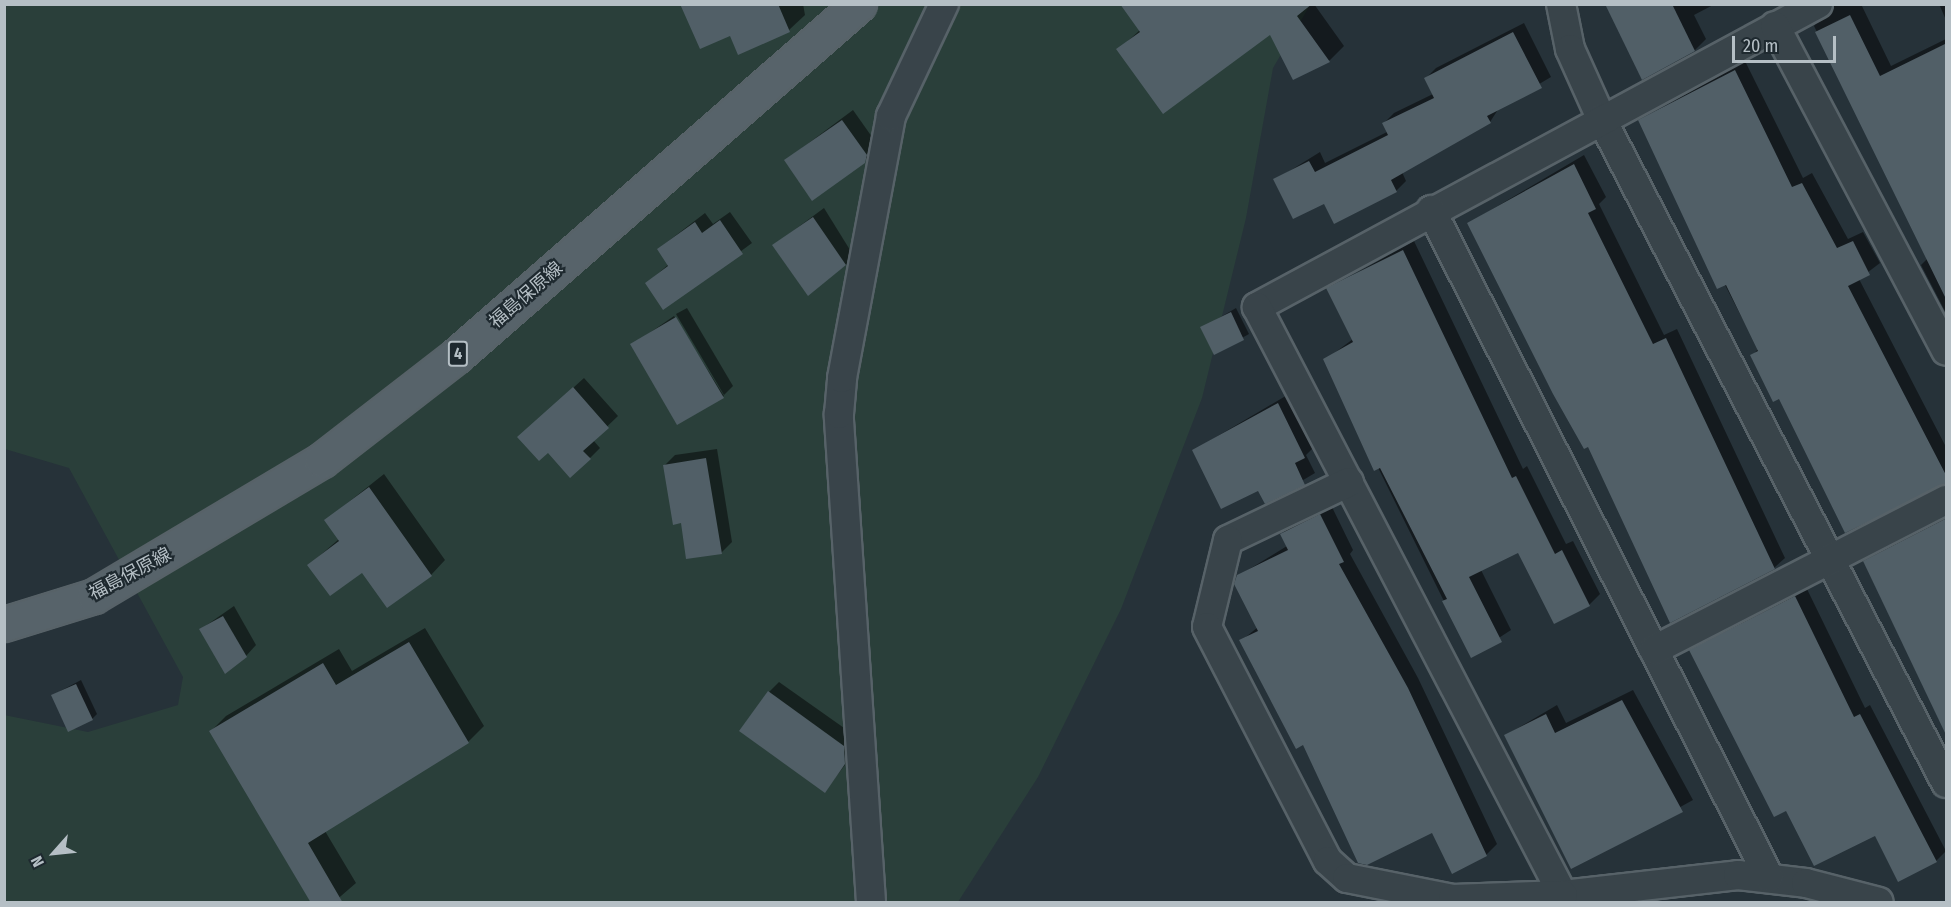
<!DOCTYPE html>
<html>
<head>
<meta charset="utf-8">
<style>
  body { margin:0 }
  #map { position:relative; width:1951px; height:907px; overflow:hidden; background:#263239; font-family:"Fira Sans Condensed","Noto Sans JP",sans-serif }
  div>[style] { position:absolute }
  .green>* { inset:0; background:#2a3f3a }
  .shadow>* { inset:0; background:#0007 }
  .building>* { inset:0; background:#515f67 }
  .roads { filter:drop-shadow(2px 0 #576268) drop-shadow(-2px 0 #576268) drop-shadow(0 2px #576268) drop-shadow(0 -2px #576268) }
  .street>* { height:28px; margin:-14px; padding:0 14px; transform-origin:14px; border-radius:14px; background:#39444a }
  .primary>* { height:33px; margin:-16.5px; padding:0 16.5px; transform-origin:16.5px; border-radius:16.5px; background:#57636a }
  span { translate:-50% -50%; white-space:nowrap; text-align:center; line-height:1.15; -webkit-text-stroke:4.5px #1e292f; paint-order:stroke }
  .shield-label span { padding:2px 4px; background:#1e292f; border:2px solid; border-radius:4px; -webkit-text-stroke-width:0 }
  .shield-label { font-size:16px; color:#b5bfc5; font-weight:700 }
  .street-label { font-size:18px; color:#b5bfc5 }
  .frame { position:absolute; inset:0; border:6px solid #b5bfc5; pointer-events:none }
  .north { position:absolute; left:24px; top:823px; width:60px; height:60px; -webkit-text-stroke:4px #1e292f; paint-order:stroke; rotate:243deg; font-size:16px; font-weight:700; line-height:24px; text-align:center; color:#b5bfc5 }
  .north::after { content:''; display:block; margin:auto; width:21px; height:27px; background:#b5bfc5; clip-path:polygon(50% 0,100% 100%,50% 72%,0 100%) }
  .scale { position:absolute; left:1732px; top:36px; width:104px; height:27px; box-sizing:border-box; border:3px solid #b5bfc5; border-top:0; padding-left:8px; font-size:18px; line-height:21px; white-space:nowrap; color:#b5bfc5; -webkit-text-stroke:4px #1e292f; paint-order:stroke }
</style>
</head>
<body>
<div id="map">
  <div class="green">
    <i style="clip-path:polygon(5px 5px,1310px 5px,1273px 68px,1246px 218px,1202px 398px,1121px 609px,1038px 777px,958px 902px,5px 902px,4px 715px,88px 732px,178px 705px,183px 677px,69px 468px,5px 449px)"></i>
  </div>
  <div class="shadow">
    <i style="clip-path:polygon(681px 4px,803px 4px,805px 15px,789px 30px,730px 34px)"></i>
    <i style="clip-path:polygon(1122px 4px,1314px 4px,1344px 46px,1330px 60px,1294px 78px,1271px 33px,1118px 50px,1140px 30px)"></i>
    <i style="clip-path:polygon(1613px 4px,1715px 4px,1694px 15px,1706px 39px,1695px 50px)"></i>
    <i style="clip-path:polygon(1832px 4px,1861px 4px,1891px 66px,1946px 39px,1946px 313px,1921px 265px,1927px 259px,1900px 199px,1814px 26px)"></i>
    <i style="clip-path:polygon(1939px 4px,1946px 4px,1946px 20px)"></i>
    <i style="clip-path:polygon(1524px 23px,1551px 77px,1499px 108px,1490px 122px,1402px 172px,1406px 181px,1396px 191px,1325px 202px,1275px 180px,1320px 152px,1325px 163px,1387px 132px,1383px 124px,1394px 113px,1433px 94px,1426px 78px,1436px 68px)"></i>
    <i style="clip-path:polygon(1745px 61px,1803px 178px,1812px 173px,1848px 239px,1863px 232px,1880px 263px,1859px 279px,1946px 447px,1946px 483px,1780px 397px,1752px 356px,1758px 349px,1640px 120px)"></i>
    <i style="clip-path:polygon(853px 110px,877px 144px,864px 162px,786px 160px)"></i>
    <i style="clip-path:polygon(1584px 155px,1606px 197px,1599px 204px,1664px 335px,1677px 329px,1785px 558px,1774px 568px,1588px 445px,1469px 223px)"></i>
    <i style="clip-path:polygon(824px 208px,855px 258px,808px 293px,774px 245px)"></i>
    <i style="clip-path:polygon(730px 212px,752px 243px,664px 308px,647px 283px,669px 264px,658px 249px,705px 213px,713px 224px)"></i>
    <i style="clip-path:polygon(1414px 241px,1523px 469px,1527px 466px,1566px 544px,1573px 541px,1600px 594px,1589px 605px,1519px 551px,1481px 570px,1511px 630px,1471px 656px,1325px 360px,1353px 339px,1328px 289px)"></i>
    <i style="clip-path:polygon(687px 308px,733px 386px,724px 395px,676px 314px)"></i>
    <i style="clip-path:polygon(1236px 308px,1249px 334px,1215px 353px,1202px 328px)"></i>
    <i style="clip-path:polygon(674px 316px,724px 396px,678px 423px,632px 345px)"></i>
    <i style="clip-path:polygon(584px 378px,618px 416px,593px 440px,600px 448px,590px 458px,530px 427px)"></i>
    <i style="clip-path:polygon(1289px 394px,1315px 446px,1306px 455px,1315px 473px,1266px 502px,1259px 489px,1194px 450px)"></i>
    <i style="clip-path:polygon(717px 449px,732px 542px,721px 553px,682px 522px,664px 466px,675px 455px)"></i>
    <i style="clip-path:polygon(384px 474px,445px 560px,431px 575px,309px 565px,339px 539px,326px 520px)"></i>
    <i style="clip-path:polygon(1331px 505px,1353px 550px,1350px 554px,1418px 678px,1497px 844px,1486px 855px,1304px 743px,1241px 641px,1258px 627px,1238px 576px,1287px 546px,1282px 534px,1292px 523px)"></i>
    <i style="clip-path:polygon(1946px 511px,1946px 721px,1942px 724px,1864px 562px)"></i>
    <i style="clip-path:polygon(1806px 587px,1865px 708px,1870px 705px,1946px 851px,1936px 861px,1876px 834px,1787px 809px,1691px 651px)"></i>
    <i style="clip-path:polygon(234px 606px,256px 645px,246px 656px,201px 629px)"></i>
    <i style="clip-path:polygon(425px 628px,484px 726px,468px 742px,325px 831px,356px 883px,334px 902px,211px 731px,226px 716px,339px 649px,352px 671px)"></i>
    <i style="clip-path:polygon(81px 680px,97px 714px,92px 719px,53px 695px)"></i>
    <i style="clip-path:polygon(779px 682px,854px 735px,855px 752px,825px 791px,769px 692px)"></i>
    <i style="clip-path:polygon(1633px 690px,1693px 800px,1571px 867px,1506px 735px,1557px 705px,1566px 723px)"></i>
  </div>
  <div class="building">
    <i style="clip-path:polygon(680px 4px,778px 4px,790px 32px,738px 55px,730px 36px,700px 49px)"></i>
    <i style="clip-path:polygon(1120px 4px,1312px 4px,1297px 16px,1330px 62px,1293px 80px,1270px 35px,1163px 114px,1116px 49px,1140px 32px)"></i>
    <i style="clip-path:polygon(1605px 4px,1672px 4px,1695px 51px,1642px 80px)"></i>
    <i style="clip-path:polygon(1850px 15px,1880px 76px,1947px 43px,1947px 301px,1815px 32px)"></i>
    <i style="clip-path:polygon(1513px 32px,1542px 88px,1487px 116px,1491px 123px,1391px 180px,1397px 192px,1334px 224px,1324px 204px,1293px 219px,1273px 179px,1309px 161px,1315px 172px,1388px 135px,1382px 123px,1434px 98px,1424px 78px)"></i>
    <i style="clip-path:polygon(1735px 70px,1792px 187px,1802px 183px,1837px 248px,1853px 241px,1870px 275px,1848px 286px,1947px 477px,1947px 484px,1845px 533px,1779px 399px,1773px 402px,1750px 355px,1758px 351px,1726px 285px,1717px 289px,1638px 120px)"></i>
    <i style="clip-path:polygon(842px 120px,867px 155px,865px 163px,812px 201px,784px 160px)"></i>
    <i style="clip-path:polygon(1574px 164px,1596px 209px,1588px 213px,1653px 344px,1666px 338px,1775px 569px,1670px 623px,1588px 447px,1584px 449px,1553px 394px,1467px 223px)"></i>
    <i style="clip-path:polygon(813px 217px,846px 265px,808px 296px,772px 245px)"></i>
    <i style="clip-path:polygon(720px 220px,743px 254px,663px 310px,645px 283px,668px 266px,657px 249px,695px 222px,702px 233px)"></i>
    <i style="clip-path:polygon(1403px 250px,1512px 478px,1516px 476px,1555px 554px,1562px 550px,1590px 606px,1554px 624px,1518px 553px,1469px 577px,1502px 642px,1471px 658px,1442px 601px,1447px 599px,1380px 468px,1374px 471px,1323px 359px,1353px 342px,1326px 288px)"></i>
    <i style="clip-path:polygon(1231px 312px,1244px 340px,1214px 355px,1200px 327px)"></i>
    <i style="clip-path:polygon(676px 317px,724px 398px,677px 425px,630px 344px)"></i>
    <i style="clip-path:polygon(573px 387px,609px 428px,583px 451px,591px 459px,570px 478px,548px 453px,539px 461px,517px 437px)"></i>
    <i style="clip-path:polygon(1278px 403px,1305px 458px,1295px 463px,1305px 485px,1265px 504px,1258px 491px,1221px 509px,1192px 450px)"></i>
    <i style="clip-path:polygon(706px 458px,722px 554px,686px 559px,681px 523px,673px 525px,663px 465px)"></i>
    <i style="clip-path:polygon(369px 487px,432px 576px,387px 608px,362px 573px,330px 596px,307px 565px,339px 541px,324px 520px)"></i>
    <i style="clip-path:polygon(1320px 514px,1344px 562px,1339px 564px,1408px 688px,1487px 856px,1452px 874px,1432px 833px,1367px 865px,1358px 863px,1303px 745px,1296px 749px,1239px 640px,1258px 631px,1234px 584px,1237px 575px,1288px 550px,1280px 534px)"></i>
    <i style="clip-path:polygon(1947px 518px,1947px 737px,1863px 561px)"></i>
    <i style="clip-path:polygon(1795px 596px,1854px 717px,1860px 714px,1937px 862px,1898px 882px,1875px 836px,1814px 866px,1786px 811px,1774px 817px,1689px 650px)"></i>
    <i style="clip-path:polygon(223px 616px,247px 657px,225px 674px,199px 629px)"></i>
    <i style="clip-path:polygon(409px 642px,469px 743px,308px 843px,343px 903px,311px 903px,209px 731px,323px 663px,336px 685px)"></i>
    <i style="clip-path:polygon(76px 684px,93px 720px,68px 732px,51px 695px)"></i>
    <i style="clip-path:polygon(768px 691px,844px 746px,845px 764px,825px 793px,739px 731px)"></i>
    <i style="clip-path:polygon(1622px 700px,1683px 812px,1571px 869px,1504px 735px,1546px 714px,1555px 733px)"></i>
  </div>
  <div class="roads">
    <div class="street">
      <i style="left:1561px;top:4px;width:46px;rotate:78.7deg"></i>
      <i style="left:1570px;top:49px;width:76px;rotate:65.8deg"></i>
      <i style="left:1601px;top:118px;width:749px;rotate:62.58deg"></i>
      <i style="left:1818px;top:4px;width:638px;rotate:151.63deg"></i>
      <i style="left:1257px;top:307px;width:663px;rotate:62.51deg"></i>
      <i style="left:1563px;top:895px;width:176px;rotate:-6.5deg"></i>
      <i style="left:1738px;top:875px;width:68px;rotate:6.7deg"></i>
      <i style="left:1806px;top:883px;width:75px;rotate:14.6deg"></i>
      <i style="left:1775px;top:26px;width:367px;rotate:62.2deg"></i>
      <i style="left:1431px;top:210px;width:748px;rotate:63.13deg"></i>
      <i style="left:1349px;top:482px;width:134px;rotate:154.4deg"></i>
      <i style="left:1228px;top:540px;width:89px;rotate:103.6deg"></i>
      <i style="left:1207px;top:627px;width:263px;rotate:62.7deg"></i>
      <i style="left:1328px;top:861px;width:25px;rotate:42deg"></i>
      <i style="left:1347px;top:878px;width:108px;rotate:11.2deg"></i>
      <i style="left:1453px;top:899px;width:110px;rotate:-2.1deg"></i>
      <i style="left:1654px;top:650px;width:328px;rotate:-27.2deg"></i>
      <i style="left:871px;top:902px;width:489px;rotate:-93.8deg"></i>
      <i style="left:839px;top:414px;width:36px;rotate:-85deg"></i>
      <i style="left:842px;top:378px;width:267px;rotate:-79.4deg"></i>
      <i style="left:891px;top:116px;width:124px;rotate:-64.7deg"></i>
    </div>
    <div class="primary">
      <i style="left:4px;top:624px;width:94px;rotate:-17.3deg"></i>
      <i style="left:94px;top:596px;width:265px;rotate:-30.8deg"></i>
      <i style="left:322px;top:460px;width:170px;rotate:-37.8deg"></i>
      <i style="left:456px;top:356px;width:535px;rotate:-41.14deg"></i>
    </div>
  </div>
  <div class="shield-label">
    <span style="left:458px;top:354px">4</span>
  </div>
  <div class="street-label">
    <span style="left:526px;top:295px;rotate:-41deg">福島保原線</span>
    <span style="left:130px;top:574px;rotate:-28deg">福島保原線</span>
  </div>
  <div class="frame"></div>
  <div class="north">N</div>
  <div class="scale">20 m</div>
</div>
</body>
</html>
